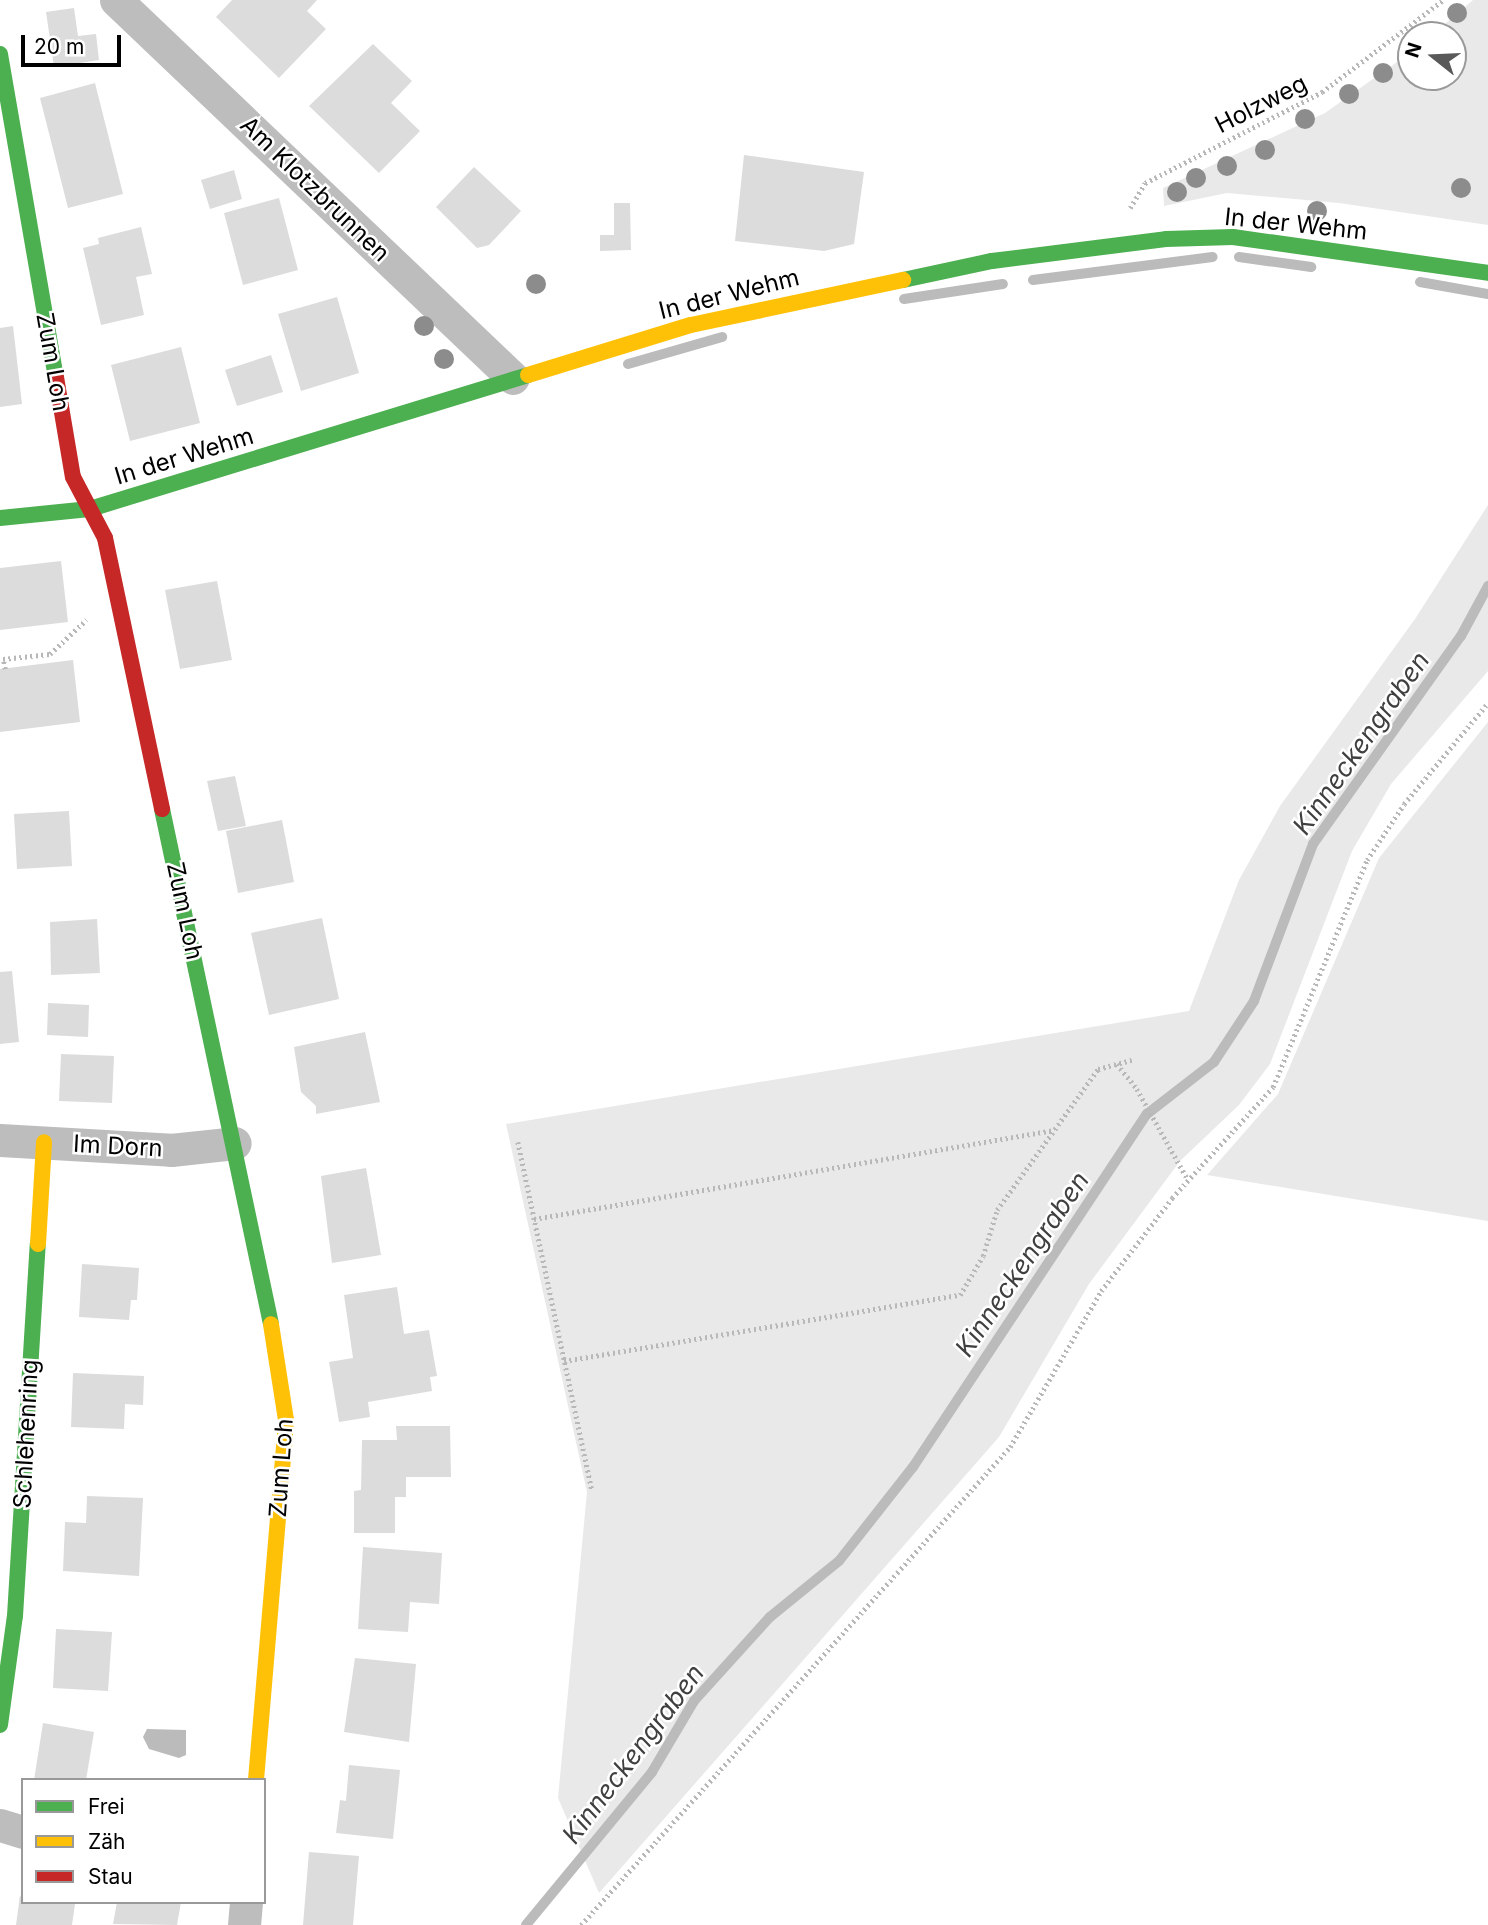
<!DOCTYPE html>
<html>
<head>
<meta charset="utf-8">
<style>
  body { margin:0 }
  #map { position:relative; width:1488px; height:1925px; overflow:hidden; background:#fff; font-family:Inter,sans-serif }
  div>[style] { position:absolute }
  .green>* { inset:0; background:#e9e9e9 }
  .water>* { inset:0; background:#bbb }
  .stream>* { height:10px; margin:-5px; padding:0 5px; transform-origin:5px; border-radius:5px; background:#bbb }
  .building>* { inset:0; background:#dcdcdc }
  .path>* { height:4.5px; margin-top:-2.25px; transform-origin:0; background:repeating-linear-gradient(90deg,#b8b8b8 0 2px,transparent 0 5.5px) }
  .street>* { height:33px; margin:-16.5px; padding:0 16.5px; transform-origin:16.5px; border-radius:16.5px; background:#bdbdbd }
  .fast>* { height:16px; margin:-8px; padding:0 8px; transform-origin:8px; border-radius:8px; background:#4caf50 }
  .slow>* { height:16px; margin:-8px; padding:0 8px; transform-origin:8px; border-radius:8px; background:#ffc107 }
  .jam>* { height:16px; margin:-8px; padding:0 8px; transform-origin:8px; border-radius:8px; background:#c62828 }
  .trees>* { width:20px; height:20px; margin:-10px; border-radius:50%; background:#8c8c8c }
  span { translate:-50% -50%; white-space:nowrap; text-align:center; line-height:1.15; -webkit-text-stroke:5px #fff; paint-order:stroke }
  .street-label { font-size:24px; color:#000 }
  .water-label { font-size:26px; color:#3f3f3f; font-style:italic }
  .legend { position:absolute; left:21px; top:1778px; width:245px; height:126px; box-sizing:border-box; background:#fff; border:2px solid #999; margin:0; padding:9px 12px; list-style:none; font-size:21px; color:#000 }
  .legend li { display:flex; align-items:center; gap:14px; height:35px }
  .legend b { width:35px; border:2px solid #999 }
  .north { position:absolute; left:1397px; top:21px; width:70px; height:70px; box-sizing:border-box; background:#fff; border:2px solid #999; border-radius:50%; rotate:288deg; font-size:19px; font-weight:700; line-height:28px; text-align:center; color:#000 }
  .north::after { content:''; display:block; margin:auto; width:24px; height:32px; background:#595959; clip-path:polygon(50% 0,100% 100%,50% 72%,0 100%) }
  .scale { position:absolute; left:21px; top:35px; width:100px; height:32px; box-sizing:border-box; border:4px solid #000; border-top:0; padding-left:9px; font-size:21px; line-height:24px; white-space:nowrap; color:#000; -webkit-text-stroke:5px #fff; paint-order:stroke }
</style>
</head>
<body>
<div id="map">
  <div class="green">
    <i style="clip-path:polygon(1473px 0,1488px 0,1488px 225px,1339px 203px,1227px 193px,1164px 206px,1163px 188px,1325px 113px,1411px 52px,1411px 77px,1453px 77px,1453px 35px,1432px 35px)"></i>
    <i style="clip-path:polygon(1488px 505px,1488px 671px,1391px 784px,1352px 851px,1270px 1064px,1239px 1105px,1180px 1161px,1089px 1284px,999px 1437px,599px 1893px,558px 1798px,587px 1492px,506px 1124px,1189px 1011px,1239px 880px,1280px 806px,1415px 619px)"></i>
    <i style="clip-path:polygon(1488px 722px,1488px 1221px,1207px 1175px,1278px 1094px,1379px 858px)"></i>
  </div>
  <div class="water">
    <i style="clip-path:polygon(147px 1729px,186px 1730px,186px 1755px,179px 1758px,149px 1749px,143px 1737px)"></i>
  </div>
  <div class="stream">
    <i style="left:1239px;top:257px;width:73px;rotate:7.9deg"></i>
    <i style="left:1033px;top:280px;width:181px;rotate:-7.3deg"></i>
    <i style="left:1420px;top:282px;width:69px;rotate:10deg"></i>
    <i style="left:904px;top:299px;width:100px;rotate:-8.6deg"></i>
    <i style="left:628px;top:364px;width:98px;rotate:-16deg"></i>
    <i style="left:526px;top:1925px;width:198px;rotate:-50.5deg"></i>
    <i style="left:652px;top:1772px;width:82px;rotate:-59.4deg"></i>
    <i style="left:694px;top:1701px;width:113px;rotate:-47.9deg"></i>
    <i style="left:770px;top:1617px;width:89px;rotate:-39.1deg"></i>
    <i style="left:839px;top:1561px;width:120px;rotate:-51.8deg"></i>
    <i style="left:913px;top:1467px;width:424px;rotate:-56.5deg"></i>
    <i style="left:1147px;top:1114px;width:85px;rotate:-37.8deg"></i>
    <i style="left:1214px;top:1062px;width:73px;rotate:-56.7deg"></i>
    <i style="left:1254px;top:1001px;width:168px;rotate:-69.4deg"></i>
    <i style="left:1313px;top:844px;width:255px;rotate:-54.6deg"></i>
    <i style="left:1461px;top:636px;width:57px;rotate:-61.6deg"></i>
  </div>
  <div class="building">
    <i style="clip-path:polygon(232px 0,317px 0,307px 11px,326px 29px,279px 78px,216px 17px)"></i>
    <i style="clip-path:polygon(74px 8px,78px 36px,96px 34px,99px 60px,54px 67px,46px 12px)"></i>
    <i style="clip-path:polygon(373px 44px,412px 81px,391px 103px,420px 131px,379px 173px,309px 106px)"></i>
    <i style="clip-path:polygon(95px 83px,123px 194px,68px 208px,40px 98px)"></i>
    <i style="clip-path:polygon(744px 155px,864px 172px,854px 244px,824px 251px,735px 241px)"></i>
    <i style="clip-path:polygon(474px 167px,521px 211px,489px 245px,477px 248px,436px 207px)"></i>
    <i style="clip-path:polygon(234px 170px,242px 199px,210px 209px,201px 180px)"></i>
    <i style="clip-path:polygon(279px 198px,298px 270px,243px 285px,224px 213px)"></i>
    <i style="clip-path:polygon(614px 203px,630px 203px,631px 250px,600px 251px,600px 235px,614px 235px)"></i>
    <i style="clip-path:polygon(141px 227px,152px 274px,136px 277px,144px 315px,101px 325px,83px 248px,99px 244px,98px 238px)"></i>
    <i style="clip-path:polygon(337px 297px,359px 373px,301px 391px,278px 314px)"></i>
    <i style="clip-path:polygon(13px 326px,22px 404px,0 407px,0 328px)"></i>
    <i style="clip-path:polygon(181px 347px,200px 423px,130px 441px,111px 365px)"></i>
    <i style="clip-path:polygon(271px 355px,283px 392px,237px 406px,225px 370px)"></i>
    <i style="clip-path:polygon(61px 561px,68px 622px,0 630px,0 568px)"></i>
    <i style="clip-path:polygon(217px 581px,232px 660px,180px 669px,165px 590px)"></i>
    <i style="clip-path:polygon(73px 660px,80px 722px,0 732px,0 669px)"></i>
    <i style="clip-path:polygon(235px 776px,246px 826px,218px 831px,207px 781px)"></i>
    <i style="clip-path:polygon(69px 811px,72px 866px,17px 869px,14px 814px)"></i>
    <i style="clip-path:polygon(282px 820px,294px 882px,238px 893px,226px 831px)"></i>
    <i style="clip-path:polygon(322px 918px,339px 999px,269px 1015px,251px 933px)"></i>
    <i style="clip-path:polygon(97px 919px,100px 973px,51px 975px,50px 922px)"></i>
    <i style="clip-path:polygon(12px 971px,19px 1042px,0 1044px,0 972px)"></i>
    <i style="clip-path:polygon(48px 1003px,89px 1005px,88px 1037px,47px 1035px)"></i>
    <i style="clip-path:polygon(365px 1032px,380px 1102px,316px 1114px,316px 1106px,301px 1092px,294px 1047px)"></i>
    <i style="clip-path:polygon(61px 1054px,114px 1056px,112px 1103px,59px 1101px)"></i>
    <i style="clip-path:polygon(366px 1168px,381px 1255px,332px 1263px,321px 1176px)"></i>
    <i style="clip-path:polygon(82px 1264px,139px 1268px,137px 1300px,131px 1300px,129px 1320px,79px 1317px)"></i>
    <i style="clip-path:polygon(397px 1287px,404px 1334px,429px 1330px,437px 1376px,430px 1377px,432px 1391px,368px 1402px,370px 1417px,339px 1422px,329px 1362px,353px 1358px,344px 1295px)"></i>
    <i style="clip-path:polygon(73px 1373px,144px 1376px,143px 1405px,125px 1404px,124px 1429px,71px 1427px)"></i>
    <i style="clip-path:polygon(396px 1426px,450px 1426px,451px 1477px,406px 1477px,406px 1497px,395px 1497px,395px 1533px,354px 1533px,354px 1491px,361px 1490px,362px 1440px,397px 1440px)"></i>
    <i style="clip-path:polygon(87px 1496px,143px 1498px,139px 1576px,63px 1571px,65px 1522px,86px 1523px)"></i>
    <i style="clip-path:polygon(363px 1547px,442px 1553px,439px 1604px,410px 1602px,408px 1632px,358px 1629px)"></i>
    <i style="clip-path:polygon(56px 1629px,112px 1632px,108px 1691px,53px 1688px)"></i>
    <i style="clip-path:polygon(355px 1658px,416px 1664px,409px 1742px,344px 1732px)"></i>
    <i style="clip-path:polygon(43px 1723px,94px 1732px,86px 1780px,34px 1780px)"></i>
    <i style="clip-path:polygon(349px 1765px,400px 1770px,393px 1839px,336px 1833px,340px 1800px,346px 1801px)"></i>
    <i style="clip-path:polygon(309px 1852px,359px 1856px,353px 1925px,303px 1925px)"></i>
    <i style="clip-path:polygon(20px 1895px,23px 1902px,75px 1904px,72px 1925px,16px 1925px)"></i>
    <i style="clip-path:polygon(117px 1902px,181px 1902px,177px 1925px,113px 1924px)"></i>
  </div>
  <div class="path">
    <i style="left:1130px;top:208px;width:29px;rotate:-59deg"></i>
    <i style="left:1145px;top:183px;width:199px;rotate:-27.2deg"></i>
    <i style="left:1322px;top:92px;width:152px;rotate:-37.2deg"></i>
    <i style="left:5px;top:669px;width:10px;rotate:-101deg"></i>
    <i style="left:3px;top:659px;width:47px;rotate:-6.1deg"></i>
    <i style="left:50px;top:654px;width:50px;rotate:-43.4deg"></i>
    <i style="left:1117px;top:1064px;width:32px;rotate:51deg"></i>
    <i style="left:1137px;top:1089px;width:104px;rotate:60.7deg"></i>
    <i style="left:518px;top:1142px;width:356px;rotate:78deg"></i>
    <i style="left:534px;top:1219px;width:528px;rotate:-9.71deg"></i>
    <i style="left:564px;top:1361px;width:401px;rotate:-9.5deg"></i>
    <i style="left:960px;top:1295px;width:45px;rotate:-59.5deg"></i>
    <i style="left:983px;top:1256px;width:48px;rotate:-73.1deg"></i>
    <i style="left:997px;top:1210px;width:173px;rotate:-54.4deg"></i>
    <i style="left:1098px;top:1069px;width:35px;rotate:-15deg"></i>
    <i style="left:581px;top:1925px;width:642px;rotate:-48.09deg"></i>
    <i style="left:1010px;top:1447px;width:181px;rotate:-59.7deg"></i>
    <i style="left:1101px;top:1291px;width:117px;rotate:-52.6deg"></i>
    <i style="left:1172px;top:1198px;width:150px;rotate:-47.7deg"></i>
    <i style="left:1273px;top:1087px;width:246px;rotate:-67.5deg"></i>
    <i style="left:1367px;top:860px;width:67px;rotate:-56.5deg"></i>
    <i style="left:1404px;top:804px;width:131px;rotate:-50.3deg"></i>
  </div>
  <div class="street">
    <i style="left:116px;top:0;width:548px;rotate:43.6deg"></i>
    <i style="left:0;top:1140px;width:171px;rotate:3.3deg"></i>
    <i style="left:171px;top:1150px;width:64px;rotate:-6.2deg"></i>
    <i style="left:0;top:1825px;width:24px;rotate:17deg"></i>
    <i style="left:244px;top:1925px;width:23px;rotate:-85deg"></i>
  </div>
  <div class="fast">
    <i style="left:0;top:54px;width:328px;rotate:80.2deg"></i>
    <i style="left:903px;top:280px;width:91px;rotate:-12.1deg"></i>
    <i style="left:992px;top:261px;width:175px;rotate:-7.2deg"></i>
    <i style="left:1166px;top:239px;width:67px;rotate:-1.7deg"></i>
    <i style="left:1233px;top:237px;width:258px;rotate:8deg"></i>
    <i style="left:0;top:518px;width:90px;rotate:-5.7deg"></i>
    <i style="left:90px;top:509px;width:458px;rotate:-17deg"></i>
    <i style="left:162px;top:809px;width:526px;rotate:78.05deg"></i>
    <i style="left:0;top:1725px;width:110px;rotate:-82.2deg"></i>
    <i style="left:15px;top:1616px;width:373px;rotate:-86.5deg"></i>
  </div>
  <div class="slow">
    <i style="left:528px;top:375px;width:170px;rotate:-17.1deg"></i>
    <i style="left:691px;top:325px;width:217px;rotate:-12deg"></i>
    <i style="left:38px;top:1244px;width:102px;rotate:-86.6deg"></i>
    <i style="left:256px;top:1780px;width:361px;rotate:-85.2deg"></i>
    <i style="left:286px;top:1420px;width:97px;rotate:-98.9deg"></i>
  </div>
  <div class="jam">
    <i style="left:56px;top:377px;width:101px;rotate:80.4deg"></i>
    <i style="left:73px;top:477px;width:69px;rotate:62.3deg"></i>
    <i style="left:105px;top:538px;width:277px;rotate:78.1deg"></i>
  </div>
  <div class="trees">
    <i style="left:1457px;top:13px"></i>
    <i style="left:1383px;top:73px"></i>
    <i style="left:1349px;top:94px"></i>
    <i style="left:1305px;top:119px"></i>
    <i style="left:1265px;top:150px"></i>
    <i style="left:1227px;top:166px"></i>
    <i style="left:1196px;top:178px"></i>
    <i style="left:1461px;top:188px"></i>
    <i style="left:1177px;top:192px"></i>
    <i style="left:1317px;top:211px"></i>
    <i style="left:536px;top:284px"></i>
    <i style="left:424px;top:326px"></i>
    <i style="left:444px;top:359px"></i>
  </div>
  <div class="street-label">
    <span style="left:1261px;top:104px;rotate:-27deg">Holzweg</span>
    <span style="left:315px;top:189px;rotate:44deg">Am Klotzbrunnen</span>
    <span style="left:1296px;top:224px;rotate:6deg">In der Wehm</span>
    <span style="left:729px;top:294px;rotate:-14deg">In der Wehm</span>
    <span style="left:53px;top:362px;rotate:80deg">Zum Loh</span>
    <span style="left:184px;top:456px;rotate:-17deg">In der Wehm</span>
    <span style="left:185px;top:911px;rotate:78deg">Zum Loh</span>
    <span style="left:118px;top:1146px;rotate:3deg">Im Dorn</span>
    <span style="left:26px;top:1434px;rotate:-87deg">Schlehenring</span>
    <span style="left:281px;top:1468px;rotate:-86deg">Zum Loh</span>
  </div>
  <div class="water-label">
    <span style="left:1361px;top:743px;rotate:-55deg">Kinneckengraben</span>
    <span style="left:1022px;top:1264px;rotate:-56deg">Kinneckengraben</span>
    <span style="left:633px;top:1754px;rotate:-53deg">Kinneckengraben</span>
  </div>
  <ul class="legend">
  <li><b style="height:9px;background:#4caf50"></b>Frei</li>
  <li><b style="height:9px;background:#ffc107"></b>Zäh</li>
  <li><b style="height:9px;background:#c62828"></b>Stau</li>
  </ul>
  <div class="north">N</div>
  <div class="scale">20 m</div>
</div>
</body>
</html>
